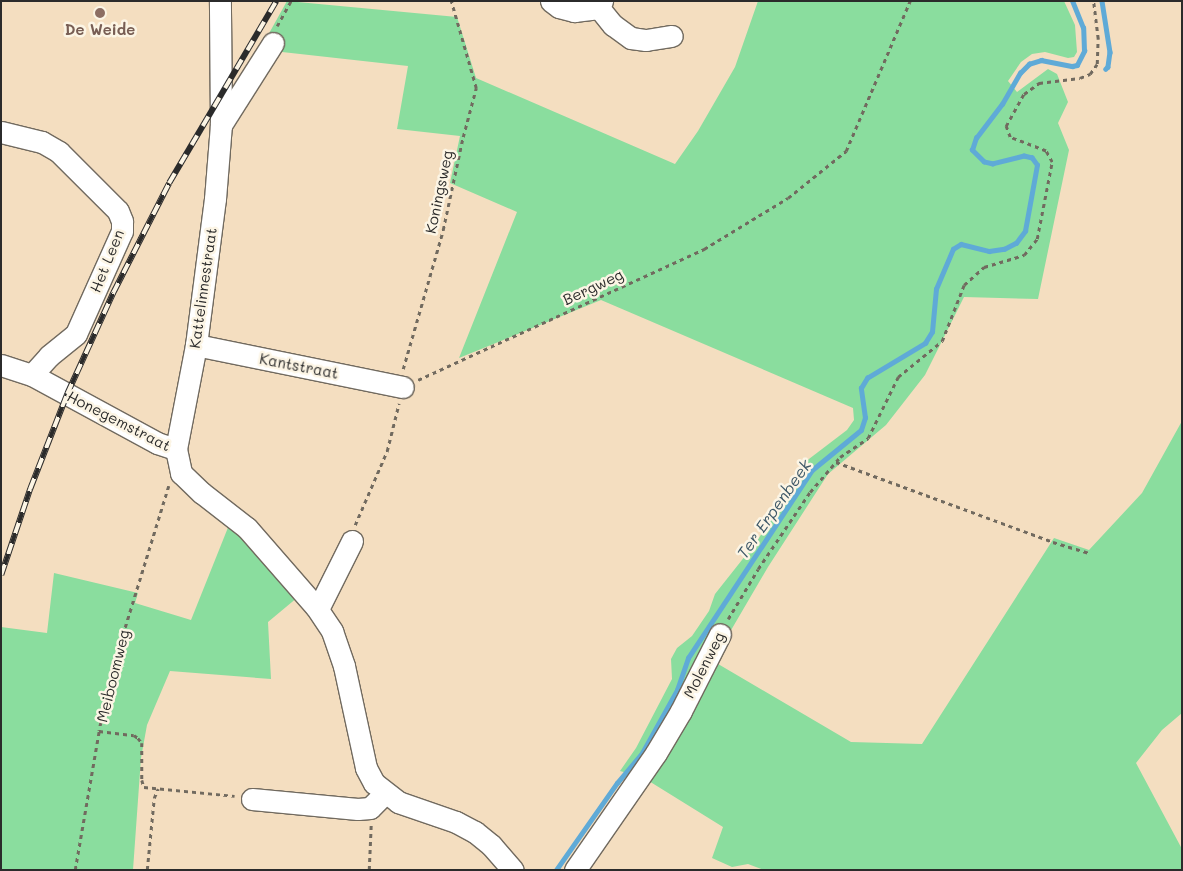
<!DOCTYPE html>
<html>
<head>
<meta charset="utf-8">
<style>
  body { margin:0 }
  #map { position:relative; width:1183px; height:871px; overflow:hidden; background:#f4dec0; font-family:Mali,sans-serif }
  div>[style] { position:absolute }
  .green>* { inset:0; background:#8add9e }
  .stream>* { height:4.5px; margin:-2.25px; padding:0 2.25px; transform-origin:2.25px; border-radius:2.25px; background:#5faad7 }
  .path>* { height:2.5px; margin-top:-1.25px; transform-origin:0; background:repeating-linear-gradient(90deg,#716a5f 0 4px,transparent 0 8px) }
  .roads { filter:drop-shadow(1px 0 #716a5f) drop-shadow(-1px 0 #716a5f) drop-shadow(0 1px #716a5f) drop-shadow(0 -1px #716a5f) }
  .minor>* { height:21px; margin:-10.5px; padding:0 10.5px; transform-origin:10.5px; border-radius:10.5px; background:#fff }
  .rail>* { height:5.5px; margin-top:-2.75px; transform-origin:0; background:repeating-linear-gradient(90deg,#fcf5e5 0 11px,#2b2b2b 0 22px); box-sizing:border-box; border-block:1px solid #2b2b2b }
  .dots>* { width:14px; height:14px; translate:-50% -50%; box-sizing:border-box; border:2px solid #fcf5e5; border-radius:50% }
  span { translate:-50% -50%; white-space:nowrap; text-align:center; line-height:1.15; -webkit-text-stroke:5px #fcf5e5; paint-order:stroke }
  .education-label { font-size:15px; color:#785e54; font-weight:700 }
  .street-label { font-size:15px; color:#2b2b2b }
  .water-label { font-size:16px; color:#3d5767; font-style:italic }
  .frame { position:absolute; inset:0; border:2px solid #2b2b2b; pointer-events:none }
</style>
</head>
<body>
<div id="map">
  <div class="green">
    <i style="clip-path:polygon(287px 1px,457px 17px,476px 78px,675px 164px,698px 131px,735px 67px,758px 1px,1064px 1px,1075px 25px,1077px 52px,1074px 57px,1068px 58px,1045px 52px,1032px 54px,1021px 62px,1008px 81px,1017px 92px,1048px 69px,1057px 74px,1068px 102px,1058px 123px,1069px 150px,1038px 299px,964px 297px,925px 375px,886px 425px,828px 474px,768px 567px,713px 661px,851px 742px,922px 744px,1054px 538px,1089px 550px,1142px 493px,1182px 421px,1182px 713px,1162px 730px,1136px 763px,1182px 849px,1182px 870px,764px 870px,748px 864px,732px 867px,712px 858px,723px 827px,644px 778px,620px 771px,636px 748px,672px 679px,671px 659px,677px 648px,692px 636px,709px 611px,715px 594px,757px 541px,774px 514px,787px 487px,805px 462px,847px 430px,854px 420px,853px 408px,601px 300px,459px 358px,517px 212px,450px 183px,460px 136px,397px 129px,408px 66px,273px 51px,267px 37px)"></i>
    <i style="clip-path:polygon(229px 525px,298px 597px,268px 622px,271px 679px,170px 671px,147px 725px,141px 758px,133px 870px,1px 870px,1px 627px,47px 633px,54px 573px,138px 593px,135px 603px,191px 620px)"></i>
  </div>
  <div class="stream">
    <i style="left:1102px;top:1px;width:52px;rotate:81.1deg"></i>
    <i style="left:1110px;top:52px;width:15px;rotate:98deg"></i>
    <i style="left:1108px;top:67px;width:3px;rotate:135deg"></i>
    <i style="left:556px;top:870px;width:106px;rotate:-55deg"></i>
    <i style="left:617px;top:783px;width:39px;rotate:-50deg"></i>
    <i style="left:642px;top:753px;width:72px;rotate:-60.9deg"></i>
    <i style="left:677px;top:690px;width:34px;rotate:-71deg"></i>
    <i style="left:688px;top:658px;width:225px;rotate:-56.6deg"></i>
    <i style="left:812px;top:470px;width:63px;rotate:-39.2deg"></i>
    <i style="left:861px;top:430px;width:13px;rotate:-72deg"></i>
    <i style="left:865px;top:418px;width:30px;rotate:-98deg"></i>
    <i style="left:861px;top:388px;width:12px;rotate:-59deg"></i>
    <i style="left:867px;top:378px;width:68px;rotate:-31.1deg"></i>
    <i style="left:925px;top:343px;width:13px;rotate:-58deg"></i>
    <i style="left:932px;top:332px;width:43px;rotate:-84.7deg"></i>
    <i style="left:936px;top:289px;width:43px;rotate:-67deg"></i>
    <i style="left:953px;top:249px;width:9px;rotate:-32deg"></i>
    <i style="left:961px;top:244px;width:29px;rotate:14deg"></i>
    <i style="left:989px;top:251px;width:15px;rotate:-8deg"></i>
    <i style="left:1004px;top:249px;width:13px;rotate:-27deg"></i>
    <i style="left:1016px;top:243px;width:15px;rotate:-53deg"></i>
    <i style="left:1025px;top:231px;width:67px;rotate:-79.7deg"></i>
    <i style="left:1037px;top:165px;width:9px;rotate:-126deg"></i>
    <i style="left:1032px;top:158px;width:8px;rotate:-166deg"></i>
    <i style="left:1024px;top:156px;width:32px;rotate:166deg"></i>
    <i style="left:993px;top:164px;width:9px;rotate:-167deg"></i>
    <i style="left:984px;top:162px;width:17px;rotate:-135deg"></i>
    <i style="left:972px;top:150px;width:13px;rotate:-72deg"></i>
    <i style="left:976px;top:138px;width:43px;rotate:-52.6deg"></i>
    <i style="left:1002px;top:104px;width:36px;rotate:-60deg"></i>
    <i style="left:1020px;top:73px;width:13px;rotate:-45deg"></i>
    <i style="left:1029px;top:64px;width:13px;rotate:-18deg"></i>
    <i style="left:1041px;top:60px;width:32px;rotate:11deg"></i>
    <i style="left:1072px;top:66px;width:5px;rotate:-11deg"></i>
    <i style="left:1077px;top:65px;width:16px;rotate:-63deg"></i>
    <i style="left:1084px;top:51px;width:23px;rotate:-92deg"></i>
    <i style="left:1083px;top:28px;width:29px;rotate:-112deg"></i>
  </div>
  <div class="path">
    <i style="left:277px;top:26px;width:29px;rotate:-61deg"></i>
    <i style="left:403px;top:369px;width:145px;rotate:-73.9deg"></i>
    <i style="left:443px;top:230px;width:95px;rotate:-77.9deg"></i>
    <i style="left:463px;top:137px;width:51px;rotate:-75.1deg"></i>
    <i style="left:476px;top:88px;width:91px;rotate:-106deg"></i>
    <i style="left:418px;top:380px;width:315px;rotate:-24.6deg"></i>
    <i style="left:704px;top:249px;width:98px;rotate:-31.3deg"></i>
    <i style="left:788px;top:198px;width:75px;rotate:-39deg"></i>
    <i style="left:846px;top:151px;width:163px;rotate:-66.9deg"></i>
    <i style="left:836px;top:462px;width:231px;rotate:20.2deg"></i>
    <i style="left:1053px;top:542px;width:37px;rotate:17deg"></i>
    <i style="left:169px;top:486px;width:150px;rotate:107.1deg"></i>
    <i style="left:125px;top:629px;width:105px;rotate:104.3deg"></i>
    <i style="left:99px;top:731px;width:35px;rotate:7deg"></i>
    <i style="left:134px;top:735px;width:5px;rotate:37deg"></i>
    <i style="left:138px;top:738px;width:6px;rotate:51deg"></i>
    <i style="left:142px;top:743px;width:37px;rotate:90deg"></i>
    <i style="left:142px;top:780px;width:7px;rotate:74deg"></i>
    <i style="left:144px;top:787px;width:91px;rotate:5.6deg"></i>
    <i style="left:355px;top:525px;width:81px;rotate:-66.6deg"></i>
    <i style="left:387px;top:451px;width:49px;rotate:-76deg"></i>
    <i style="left:728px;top:619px;width:58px;rotate:-59deg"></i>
    <i style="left:758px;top:569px;width:93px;rotate:-56deg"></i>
    <i style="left:810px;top:492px;width:46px;rotate:-49.4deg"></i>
    <i style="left:840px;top:457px;width:34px;rotate:-34deg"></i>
    <i style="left:868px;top:438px;width:68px;rotate:-63.8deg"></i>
    <i style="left:898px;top:377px;width:57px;rotate:-39.3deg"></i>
    <i style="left:942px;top:341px;width:60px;rotate:-68.6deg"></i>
    <i style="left:964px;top:285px;width:27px;rotate:-42deg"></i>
    <i style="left:984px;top:267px;width:42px;rotate:-16.7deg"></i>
    <i style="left:1024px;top:255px;width:21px;rotate:-51deg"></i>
    <i style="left:1037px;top:239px;width:78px;rotate:-79deg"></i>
    <i style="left:1052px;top:162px;width:13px;rotate:-119deg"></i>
    <i style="left:1046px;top:151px;width:39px;rotate:-159deg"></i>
    <i style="left:1010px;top:137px;width:12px;rotate:-110deg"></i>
    <i style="left:1006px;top:126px;width:37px;rotate:-61deg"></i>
    <i style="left:1024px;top:94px;width:19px;rotate:-36deg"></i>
    <i style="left:1039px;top:83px;width:41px;rotate:-7deg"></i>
    <i style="left:1080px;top:78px;width:11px;rotate:-22deg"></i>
    <i style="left:1090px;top:74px;width:12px;rotate:-55deg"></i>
    <i style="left:1097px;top:64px;width:25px;rotate:-88deg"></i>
    <i style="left:1098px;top:39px;width:38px;rotate:-97deg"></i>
    <i style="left:75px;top:870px;width:141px;rotate:-80.2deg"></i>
    <i style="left:147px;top:870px;width:72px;rotate:-84.4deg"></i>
    <i style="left:154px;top:798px;width:10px;rotate:-66deg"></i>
    <i style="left:369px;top:870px;width:45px;rotate:-87.5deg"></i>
  </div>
  <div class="roads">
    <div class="minor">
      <i style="left:551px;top:1px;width:10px;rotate:37deg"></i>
      <i style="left:559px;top:7px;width:16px;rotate:15deg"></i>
      <i style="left:574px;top:11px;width:25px;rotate:-7deg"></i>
      <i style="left:602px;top:1px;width:8px;rotate:113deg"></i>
      <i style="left:599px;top:8px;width:22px;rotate:51deg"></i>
      <i style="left:613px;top:25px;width:22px;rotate:36deg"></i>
      <i style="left:631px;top:38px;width:15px;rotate:8deg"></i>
      <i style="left:646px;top:40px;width:26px;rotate:-9deg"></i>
      <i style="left:221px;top:125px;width:97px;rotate:-57.6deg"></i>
      <i style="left:1px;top:132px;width:42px;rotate:13.7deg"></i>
      <i style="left:42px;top:142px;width:20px;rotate:30deg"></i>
      <i style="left:59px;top:152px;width:83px;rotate:45deg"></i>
      <i style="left:118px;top:211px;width:11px;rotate:68deg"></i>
      <i style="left:122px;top:221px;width:10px;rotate:90deg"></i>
      <i style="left:122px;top:231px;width:113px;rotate:114.1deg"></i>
      <i style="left:76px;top:334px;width:35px;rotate:141deg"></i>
      <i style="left:49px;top:356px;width:25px;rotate:132deg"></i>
      <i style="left:196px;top:345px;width:211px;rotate:11.5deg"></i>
      <i style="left:1px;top:365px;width:33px;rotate:18deg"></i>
      <i style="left:32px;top:375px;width:142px;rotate:28.5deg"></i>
      <i style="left:157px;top:443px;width:20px;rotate:18deg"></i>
      <i style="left:176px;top:449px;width:25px;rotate:78deg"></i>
      <i style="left:181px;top:473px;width:29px;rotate:44deg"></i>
      <i style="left:202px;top:493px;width:57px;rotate:37.9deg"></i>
      <i style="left:247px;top:528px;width:105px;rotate:48.9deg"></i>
      <i style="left:316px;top:607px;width:29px;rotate:56deg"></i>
      <i style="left:332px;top:631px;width:37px;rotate:71deg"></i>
      <i style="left:344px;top:666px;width:104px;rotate:77.8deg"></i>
      <i style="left:366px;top:768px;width:17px;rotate:62deg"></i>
      <i style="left:374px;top:783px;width:31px;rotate:38deg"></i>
      <i style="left:398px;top:802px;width:61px;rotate:19deg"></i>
      <i style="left:456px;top:822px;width:21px;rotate:28deg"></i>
      <i style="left:475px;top:832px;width:21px;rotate:39deg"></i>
      <i style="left:491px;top:845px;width:33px;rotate:49deg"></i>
      <i style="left:176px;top:449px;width:106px;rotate:-79.1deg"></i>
      <i style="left:196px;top:345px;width:147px;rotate:-82.6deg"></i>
      <i style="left:215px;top:199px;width:74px;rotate:-85.4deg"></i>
      <i style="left:221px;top:125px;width:124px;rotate:-90.5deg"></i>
      <i style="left:318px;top:609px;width:76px;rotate:-63.4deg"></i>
      <i style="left:252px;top:799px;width:106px;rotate:5.4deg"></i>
      <i style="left:358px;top:809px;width:12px;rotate:-5deg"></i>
      <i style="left:370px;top:808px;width:21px;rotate:-45deg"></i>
      <i style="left:575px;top:870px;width:142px;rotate:-55.3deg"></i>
      <i style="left:656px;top:753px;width:49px;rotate:-59.2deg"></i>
      <i style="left:681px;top:711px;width:86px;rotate:-63.1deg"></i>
    </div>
  </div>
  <div class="rail">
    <i style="left:1px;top:575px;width:91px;rotate:-71.4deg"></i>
    <i style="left:30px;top:489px;width:102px;rotate:-68.7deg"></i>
    <i style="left:67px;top:394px;width:111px;rotate:-65.5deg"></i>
    <i style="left:113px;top:293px;width:123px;rotate:-63deg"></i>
    <i style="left:169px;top:183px;width:211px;rotate:-59.5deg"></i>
  </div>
  <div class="dots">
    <i style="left:100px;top:13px;background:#8d6e63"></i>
  </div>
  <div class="education-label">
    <span style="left:100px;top:30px">De Weide</span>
  </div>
  <div class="street-label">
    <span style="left:439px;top:192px;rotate:-78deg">Koningsweg</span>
    <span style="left:107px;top:261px;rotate:-68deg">Het Leen</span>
    <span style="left:593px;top:287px;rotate:-25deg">Bergweg</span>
    <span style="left:203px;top:288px;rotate:-82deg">Kattelinnestraat</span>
    <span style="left:299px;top:366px;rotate:11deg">Kantstraat</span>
    <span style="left:119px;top:421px;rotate:27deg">Honegemstraat</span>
    <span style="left:704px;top:665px;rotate:-63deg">Molenweg</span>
    <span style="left:113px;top:676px;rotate:-76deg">Meiboomweg</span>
  </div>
  <div class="water-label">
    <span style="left:774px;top:509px;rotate:-55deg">Ter Erpenbeek</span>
  </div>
  <div class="frame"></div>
</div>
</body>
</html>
